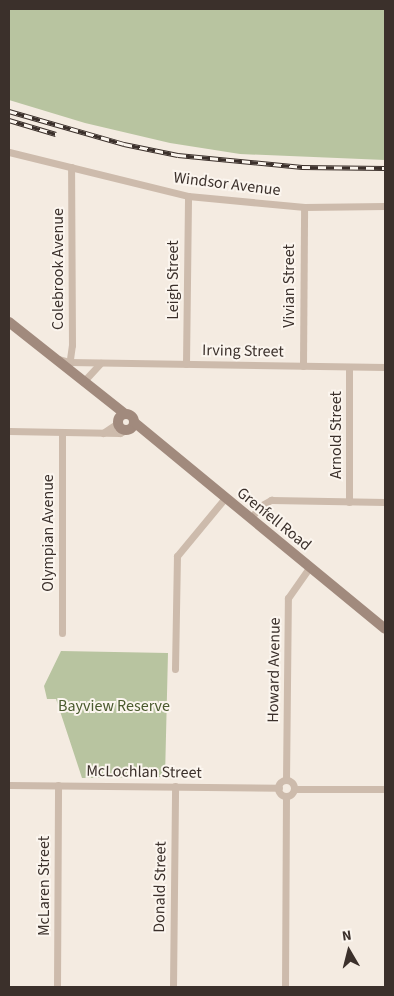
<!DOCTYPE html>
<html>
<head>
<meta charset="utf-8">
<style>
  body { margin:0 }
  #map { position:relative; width:394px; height:996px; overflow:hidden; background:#f4ebe1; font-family:"Source Sans 3",sans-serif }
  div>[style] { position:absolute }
  .green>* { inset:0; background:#b8c4a0 }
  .street>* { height:7px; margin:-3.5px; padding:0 3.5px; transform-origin:3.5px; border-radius:3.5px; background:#cdbbac }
  .street>.ring { margin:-3.5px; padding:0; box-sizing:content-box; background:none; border:7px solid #cdbbac; border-radius:50% }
  .secondary>* { height:10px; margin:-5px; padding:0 5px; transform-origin:5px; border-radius:5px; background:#a18a7d }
  .secondary>.ring { margin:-5px; padding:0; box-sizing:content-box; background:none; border:10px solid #a18a7d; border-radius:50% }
  .rail>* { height:4.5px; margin-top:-2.25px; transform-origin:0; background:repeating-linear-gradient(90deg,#fbf5ee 0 8px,#3b302b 0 16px); box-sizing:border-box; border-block:1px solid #3b302b }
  span { translate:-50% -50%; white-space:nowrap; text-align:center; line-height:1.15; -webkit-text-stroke:4px #fbf5ee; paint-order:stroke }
  .street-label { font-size:16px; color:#3b302b }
  .park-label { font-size:16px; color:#4a5a2e }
  .frame { position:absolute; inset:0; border:10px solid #3b302b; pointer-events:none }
  .north { position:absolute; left:324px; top:926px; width:50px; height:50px; -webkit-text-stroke:4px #fbf5ee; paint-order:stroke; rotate:352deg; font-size:14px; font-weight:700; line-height:20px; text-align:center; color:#3b302b }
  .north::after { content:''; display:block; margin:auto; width:18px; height:22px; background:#3b302b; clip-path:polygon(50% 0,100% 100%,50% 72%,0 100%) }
</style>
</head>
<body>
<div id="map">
  <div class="green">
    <i style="clip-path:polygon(9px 9px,385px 9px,385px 160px,240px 154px,170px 143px,85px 123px,9px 100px)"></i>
    <i style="clip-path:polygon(61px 651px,168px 653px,165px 777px,82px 778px,56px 699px,47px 699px,44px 686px)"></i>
  </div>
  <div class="street">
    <i style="left:9px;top:152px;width:184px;rotate:13.8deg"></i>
    <i style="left:188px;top:196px;width:117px;rotate:5.4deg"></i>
    <i style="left:304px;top:207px;width:81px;rotate:-0.7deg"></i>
    <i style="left:58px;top:359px;width:11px;rotate:15deg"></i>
    <i style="left:69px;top:362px;width:316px;rotate:0.9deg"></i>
    <i style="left:186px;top:364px;width:168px;rotate:-89.3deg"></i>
    <i style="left:69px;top:366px;width:21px;rotate:-82deg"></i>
    <i style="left:72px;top:345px;width:178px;rotate:-90.3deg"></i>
    <i style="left:303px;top:366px;width:159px;rotate:-89.6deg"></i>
    <i style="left:349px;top:368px;width:134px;rotate:90deg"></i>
    <i style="left:83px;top:382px;width:26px;rotate:-47deg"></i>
    <i style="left:9px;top:431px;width:111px;rotate:1deg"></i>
    <i style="left:120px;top:433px;width:7px;rotate:-27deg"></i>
    <i style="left:62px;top:432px;width:201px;rotate:90deg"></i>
    <i style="left:103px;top:433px;width:18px;rotate:-34deg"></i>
    <i style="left:251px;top:518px;width:15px;rotate:-53deg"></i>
    <i style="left:260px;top:506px;width:13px;rotate:-29deg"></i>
    <i style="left:271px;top:500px;width:114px;rotate:1deg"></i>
    <i style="left:175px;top:669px;width:113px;rotate:-89deg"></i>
    <i style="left:177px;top:556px;width:75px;rotate:-50.4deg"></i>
    <i style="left:286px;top:780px;width:182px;rotate:-89.4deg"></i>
    <i style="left:288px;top:598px;width:38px;rotate:-55deg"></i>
    <i class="ring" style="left:278px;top:780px;width:9px;height:9px"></i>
    <i style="left:9px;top:785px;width:270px;rotate:0.6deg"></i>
    <i style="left:294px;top:789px;width:91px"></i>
    <i style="left:57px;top:987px;width:202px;rotate:-89.7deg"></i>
    <i style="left:173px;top:987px;width:201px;rotate:-89.4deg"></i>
    <i style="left:285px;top:987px;width:191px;rotate:-89.7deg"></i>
  </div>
  <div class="secondary">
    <i style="left:9px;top:322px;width:148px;rotate:38.4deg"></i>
    <i class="ring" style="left:118px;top:414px;width:6px;height:6px"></i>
    <i style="left:134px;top:422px;width:325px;rotate:39.5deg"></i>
  </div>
  <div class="rail">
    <i style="left:9px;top:111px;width:120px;rotate:16deg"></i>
    <i style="left:124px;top:144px;width:55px;rotate:11.5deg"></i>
    <i style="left:178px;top:155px;width:125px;rotate:5.5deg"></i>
    <i style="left:302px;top:167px;width:83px;rotate:0.7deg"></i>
    <i style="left:9px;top:120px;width:49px;rotate:16.6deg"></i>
  </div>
  <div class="street-label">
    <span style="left:227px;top:184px;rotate:7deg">Windsor Avenue</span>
    <span style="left:58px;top:269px;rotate:-90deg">Colebrook Avenue</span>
    <span style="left:173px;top:280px;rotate:-90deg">Leigh Street</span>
    <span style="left:289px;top:286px;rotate:-90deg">Vivian Street</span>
    <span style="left:243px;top:351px;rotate:1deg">Irving Street</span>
    <span style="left:336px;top:435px;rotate:-90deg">Arnold Street</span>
    <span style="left:274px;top:519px;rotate:39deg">Grenfell Road</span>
    <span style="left:48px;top:533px;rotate:-90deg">Olympian Avenue</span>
    <span style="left:274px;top:670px;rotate:-89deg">Howard Avenue</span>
    <span style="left:144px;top:772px;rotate:1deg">McLochlan Street</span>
    <span style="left:44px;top:886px;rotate:-90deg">McLaren Street</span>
    <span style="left:160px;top:887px;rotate:-89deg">Donald Street</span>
  </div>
  <div class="park-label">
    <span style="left:114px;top:706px">Bayview Reserve</span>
  </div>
  <div class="frame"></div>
  <div class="north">N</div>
</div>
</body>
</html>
